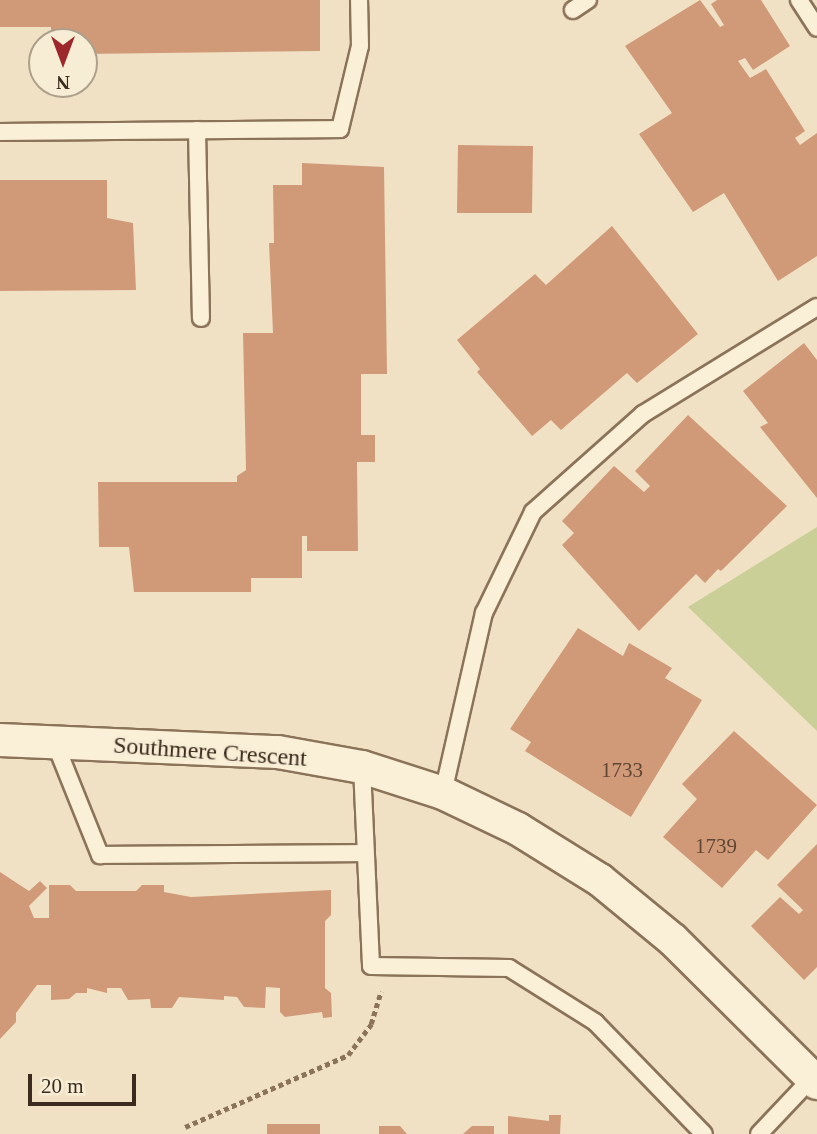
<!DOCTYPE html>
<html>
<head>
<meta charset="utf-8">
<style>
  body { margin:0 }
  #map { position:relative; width:817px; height:1134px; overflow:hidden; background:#f0e1c4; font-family:Georgia,serif }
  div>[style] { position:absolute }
  .green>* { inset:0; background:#cacf97 }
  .building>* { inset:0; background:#d09a78 }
  .path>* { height:4.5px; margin-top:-2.25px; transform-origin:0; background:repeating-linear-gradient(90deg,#8b7359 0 5px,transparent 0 8.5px) }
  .roads { filter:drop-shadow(2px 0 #8b7359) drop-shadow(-2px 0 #8b7359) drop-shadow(0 2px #8b7359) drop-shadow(0 -2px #8b7359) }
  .lane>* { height:16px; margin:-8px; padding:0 8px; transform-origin:8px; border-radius:8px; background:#faefd7 }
  .street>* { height:32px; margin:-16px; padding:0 16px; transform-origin:16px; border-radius:16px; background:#faefd7 }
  span { translate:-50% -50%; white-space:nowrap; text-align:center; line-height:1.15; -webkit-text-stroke:5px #f7ecd4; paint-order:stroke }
  .number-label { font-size:21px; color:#604734 }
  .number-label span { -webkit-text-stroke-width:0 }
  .street-label { font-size:24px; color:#3b2b1e }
  .north { position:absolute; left:28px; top:28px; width:70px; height:70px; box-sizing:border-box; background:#f7ecd4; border:2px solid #ac9f8b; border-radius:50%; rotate:180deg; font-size:19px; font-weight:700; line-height:28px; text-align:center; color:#3b2b1e }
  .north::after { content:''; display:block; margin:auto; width:24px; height:32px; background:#9d272b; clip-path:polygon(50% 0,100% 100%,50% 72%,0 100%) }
  .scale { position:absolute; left:28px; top:1074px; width:108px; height:32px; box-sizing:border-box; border:4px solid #3b2b1e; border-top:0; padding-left:9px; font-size:21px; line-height:24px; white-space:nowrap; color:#3b2b1e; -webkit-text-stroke:5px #f7ecd4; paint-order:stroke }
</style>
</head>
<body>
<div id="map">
  <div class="green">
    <i style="clip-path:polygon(817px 527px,817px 731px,688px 607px)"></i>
  </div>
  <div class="building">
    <i style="clip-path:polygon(0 0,320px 0,320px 51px,84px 54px,84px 42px,51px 42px,51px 27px,0 27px)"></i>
    <i style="clip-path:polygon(700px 0,720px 27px,724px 25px,711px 4px,717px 0,761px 0,790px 46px,753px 70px,745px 58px,738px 61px,750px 78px,766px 69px,805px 131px,795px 138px,800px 145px,817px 133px,817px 256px,778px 281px,724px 193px,693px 212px,639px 134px,672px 113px,625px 46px)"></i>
    <i style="clip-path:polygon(458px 145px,533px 146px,532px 213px,457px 213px)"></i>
    <i style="clip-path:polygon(302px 163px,384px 167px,387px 374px,361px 374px,361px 435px,375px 435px,375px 462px,357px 462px,358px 551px,307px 551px,307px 536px,302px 536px,302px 578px,251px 578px,251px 592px,134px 592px,129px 547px,99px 547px,98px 482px,237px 482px,237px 476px,246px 470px,243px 333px,273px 333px,269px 243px,274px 243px,273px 185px,302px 185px)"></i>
    <i style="clip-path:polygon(0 180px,107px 180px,107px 218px,133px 223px,136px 290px,0 291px)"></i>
    <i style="clip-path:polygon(612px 226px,698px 334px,637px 383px,627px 373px,561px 430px,551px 420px,532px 436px,477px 372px,480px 369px,457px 340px,535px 274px,546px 285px)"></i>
    <i style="clip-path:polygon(804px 343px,817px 360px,817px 498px,760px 427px,768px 423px,743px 391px)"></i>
    <i style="clip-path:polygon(688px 415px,787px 506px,721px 571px,718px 569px,705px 583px,696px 574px,639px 631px,562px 545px,574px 533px,562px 521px,614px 466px,644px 492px,650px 486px,635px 471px)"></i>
    <i style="clip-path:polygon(578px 628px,623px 656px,629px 643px,672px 668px,665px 678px,702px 700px,631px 817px,525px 751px,531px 742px,510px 729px)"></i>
    <i style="clip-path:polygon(734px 731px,817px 805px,768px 860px,756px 850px,722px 888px,663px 837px,697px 799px,682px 784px)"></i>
    <i style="clip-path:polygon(817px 844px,817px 967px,804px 980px,751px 926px,780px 897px,799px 914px,803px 910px,777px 885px)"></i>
    <i style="clip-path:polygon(0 872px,29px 891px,40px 881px,47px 888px,29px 906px,34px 918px,49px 918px,49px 885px,70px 885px,76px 891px,136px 891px,142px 885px,164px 885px,164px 892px,191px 897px,331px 890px,331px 915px,325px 921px,325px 988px,331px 993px,332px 1017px,323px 1018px,322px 1012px,285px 1017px,280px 1012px,280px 988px,266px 987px,265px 1008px,244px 1007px,237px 997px,224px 996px,224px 1000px,179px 997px,172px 1008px,151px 1008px,150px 999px,128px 1000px,121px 988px,107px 988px,107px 993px,87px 988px,87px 993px,76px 993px,69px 999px,51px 1000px,51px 985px,37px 985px,16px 1013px,16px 1022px,0 1039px)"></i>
    <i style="clip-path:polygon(549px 1115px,561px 1115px,560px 1134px,508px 1134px,508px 1116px,549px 1121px)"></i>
    <i style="clip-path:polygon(267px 1124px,320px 1124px,320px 1134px,267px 1134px)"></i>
    <i style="clip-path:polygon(379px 1126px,400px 1126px,407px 1134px,379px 1134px)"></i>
    <i style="clip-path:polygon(472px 1126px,494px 1126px,494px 1134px,463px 1134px)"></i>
  </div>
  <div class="path">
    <i style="left:185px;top:1127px;width:178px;rotate:-23.8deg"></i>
    <i style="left:348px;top:1055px;width:39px;rotate:-53deg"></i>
    <i style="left:371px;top:1024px;width:34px;rotate:-73deg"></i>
  </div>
  <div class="roads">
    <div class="lane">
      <i style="left:799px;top:0;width:33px;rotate:57deg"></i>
      <i style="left:573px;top:10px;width:18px;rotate:-34deg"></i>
      <i style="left:197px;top:130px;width:188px;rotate:88.8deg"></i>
      <i style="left:0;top:132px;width:340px;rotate:-0.5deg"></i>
      <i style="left:340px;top:129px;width:85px;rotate:-76.5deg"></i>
      <i style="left:360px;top:46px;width:46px;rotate:-91.2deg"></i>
      <i style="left:55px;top:743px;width:121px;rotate:68.1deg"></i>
      <i style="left:100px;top:855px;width:265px;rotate:-0.4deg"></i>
      <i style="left:362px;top:767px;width:199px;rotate:87.4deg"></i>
      <i style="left:371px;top:966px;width:138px;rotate:0.8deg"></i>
      <i style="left:509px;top:968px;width:102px;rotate:32.1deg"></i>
      <i style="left:595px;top:1022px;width:156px;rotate:45.8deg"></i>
      <i style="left:443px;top:793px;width:185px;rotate:-77.2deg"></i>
      <i style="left:484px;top:613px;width:112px;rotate:-64.1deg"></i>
      <i style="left:533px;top:512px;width:147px;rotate:-41.7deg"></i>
      <i style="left:643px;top:414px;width:204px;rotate:-31.6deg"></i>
      <i style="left:759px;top:1134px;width:77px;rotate:-46.6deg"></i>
    </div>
    <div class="street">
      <i style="left:0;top:740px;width:278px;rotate:2.5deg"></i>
      <i style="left:278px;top:752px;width:85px;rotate:10.1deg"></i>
      <i style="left:362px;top:767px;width:85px;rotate:17.8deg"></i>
      <i style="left:443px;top:793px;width:83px;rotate:25.6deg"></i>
      <i style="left:518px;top:829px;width:97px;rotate:31.9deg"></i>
      <i style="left:600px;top:880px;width:94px;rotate:39.4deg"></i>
      <i style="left:673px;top:940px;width:203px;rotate:44.8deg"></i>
    </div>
  </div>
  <div class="number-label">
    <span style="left:622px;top:770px">1733</span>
    <span style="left:716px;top:846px">1739</span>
  </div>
  <div class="street-label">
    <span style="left:210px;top:752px;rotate:4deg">Southmere Crescent</span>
  </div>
  <div class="north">N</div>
  <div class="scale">20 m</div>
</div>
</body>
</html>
